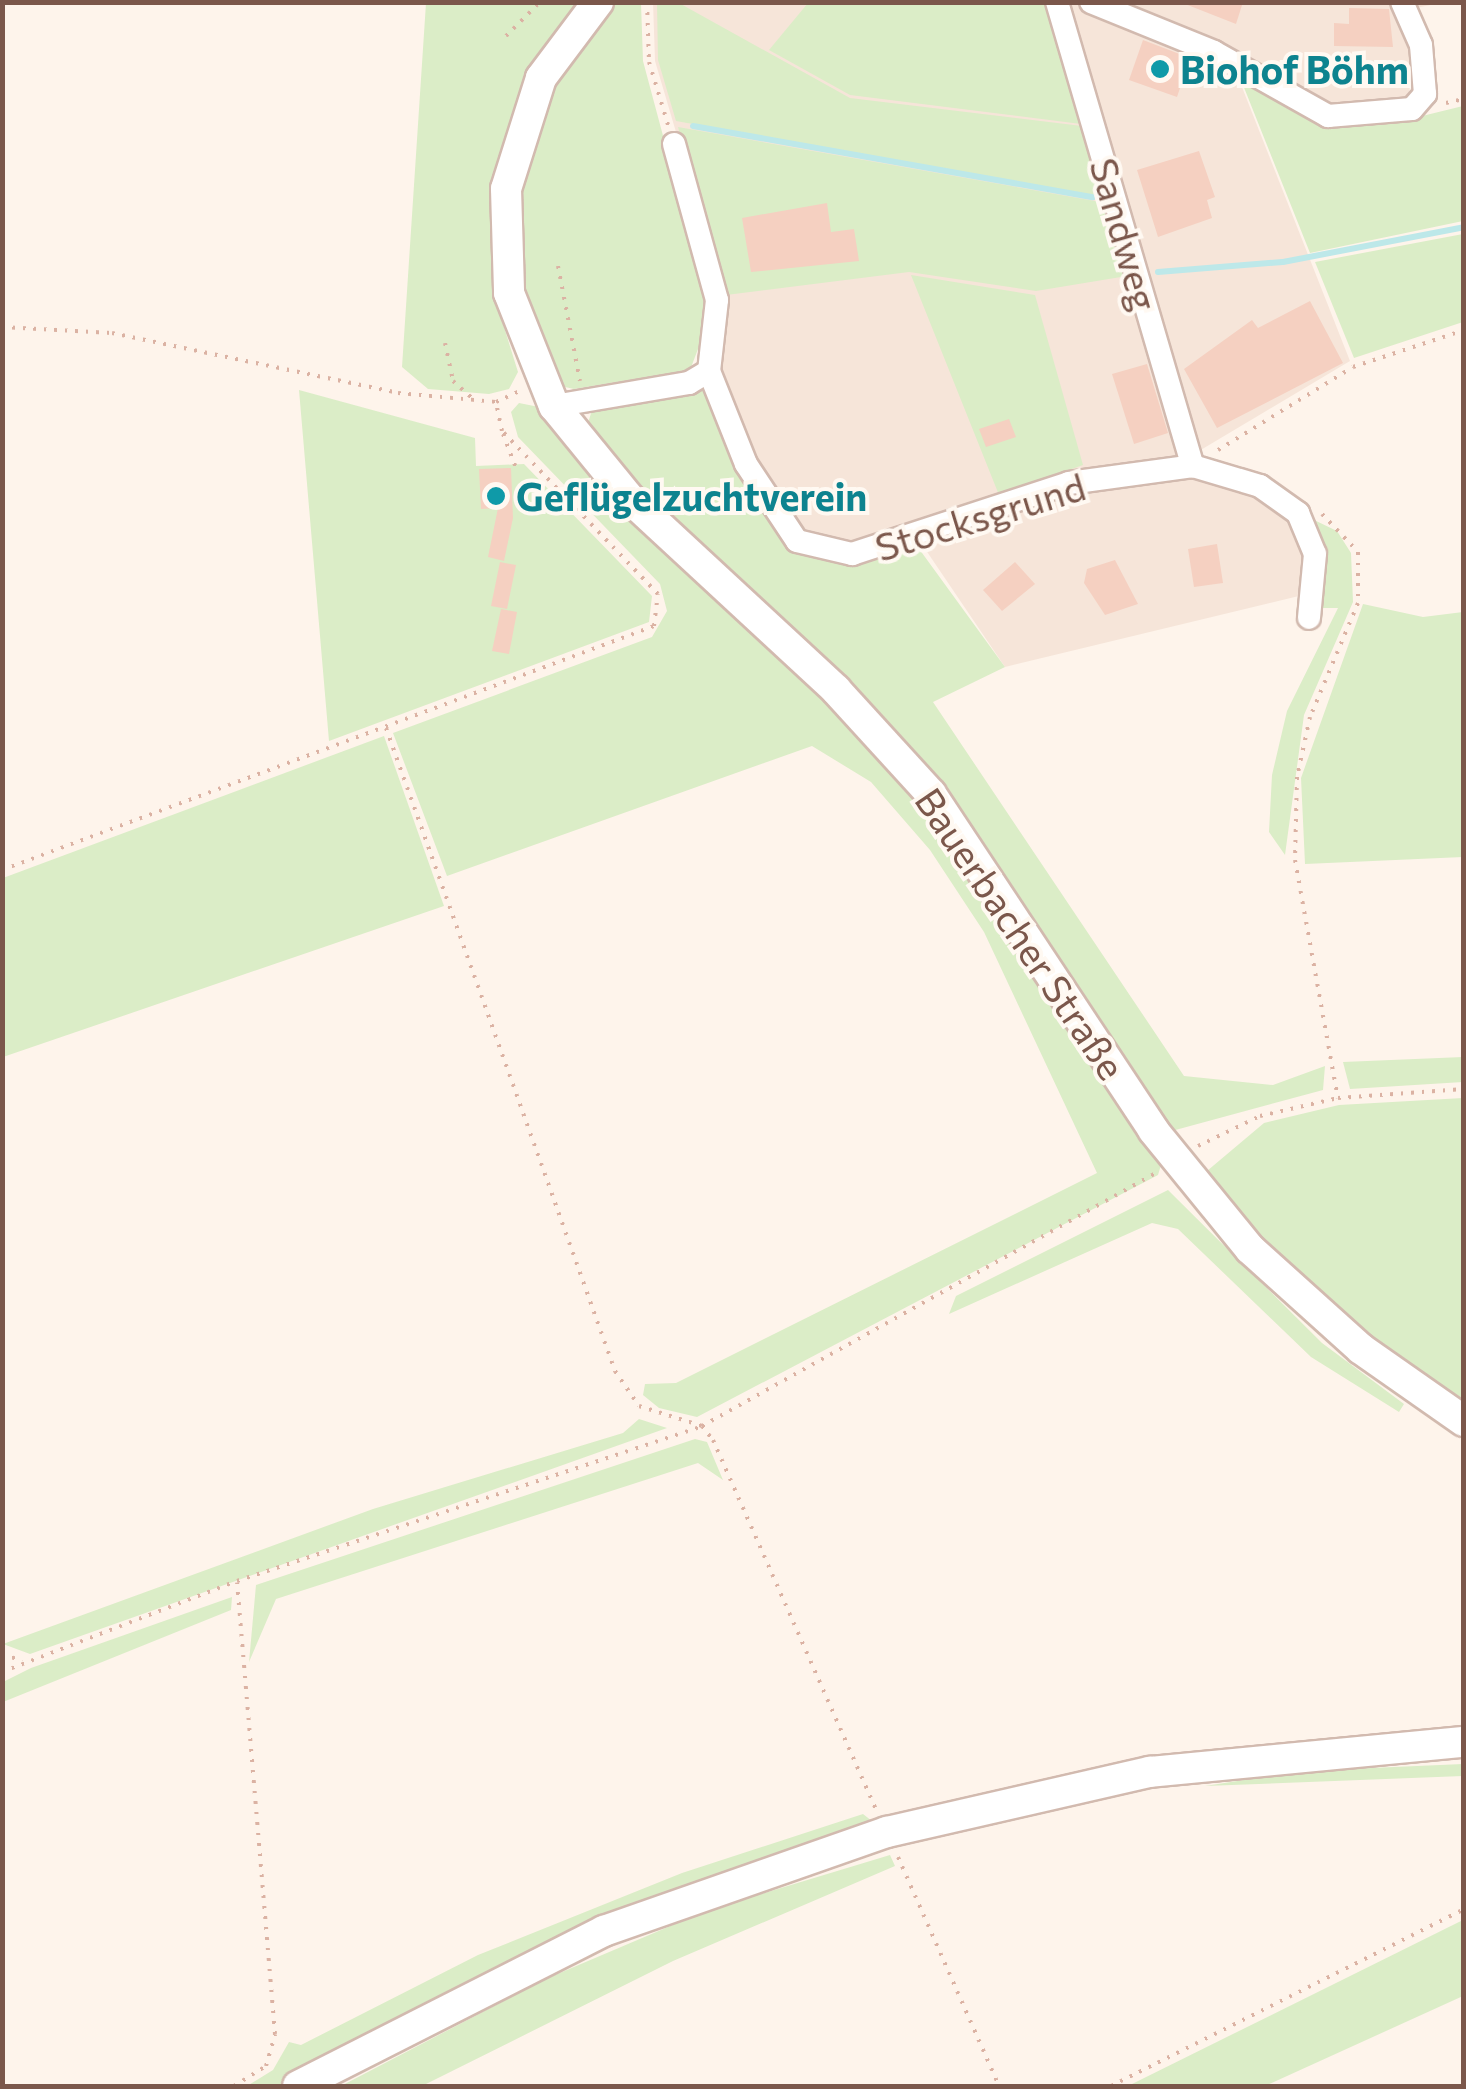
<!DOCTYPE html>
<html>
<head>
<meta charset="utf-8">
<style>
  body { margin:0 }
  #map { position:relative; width:1466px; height:2089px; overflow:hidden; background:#fef4eb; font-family:Commissioner,sans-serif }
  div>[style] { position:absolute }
  .residential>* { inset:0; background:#f6e5d9 }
  .green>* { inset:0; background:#dbedc7 }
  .stream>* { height:6px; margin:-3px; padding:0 3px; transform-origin:3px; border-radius:3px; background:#bde8e9 }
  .building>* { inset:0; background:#f5d0c1 }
  .path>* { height:4px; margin-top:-2px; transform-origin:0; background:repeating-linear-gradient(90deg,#dbb2a3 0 2.5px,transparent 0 10.5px) }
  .roads { filter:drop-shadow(2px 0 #d2baaf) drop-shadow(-2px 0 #d2baaf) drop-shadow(0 2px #d2baaf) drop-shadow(0 -2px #d2baaf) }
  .street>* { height:22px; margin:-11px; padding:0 11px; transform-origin:11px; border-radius:11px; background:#fff }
  .secondary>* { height:30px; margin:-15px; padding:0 15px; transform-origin:15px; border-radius:15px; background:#fff }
  .dots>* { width:28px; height:28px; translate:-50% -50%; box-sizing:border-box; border:5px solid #fff9f2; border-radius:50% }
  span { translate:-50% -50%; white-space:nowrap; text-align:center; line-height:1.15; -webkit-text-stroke:8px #fff9f2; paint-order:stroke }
  .culture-label { font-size:38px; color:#0d838f; font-weight:700 }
  .left { translate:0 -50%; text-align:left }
  .street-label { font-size:38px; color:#7b574b }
  .frame { position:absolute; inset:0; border:5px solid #7b574b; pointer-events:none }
</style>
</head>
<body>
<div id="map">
  <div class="residential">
    <i style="clip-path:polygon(653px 2px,1441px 3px,1415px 8px,1409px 99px,1343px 109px,1238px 77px,1350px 361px,1199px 451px,1206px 480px,1255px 495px,1289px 520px,1304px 558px,1303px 595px,1005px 667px,915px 534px,853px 548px,800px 532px,773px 497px,715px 370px,725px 298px,655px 61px)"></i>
  </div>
  <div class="green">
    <i style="clip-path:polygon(566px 2px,583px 8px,518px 106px,493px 191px,494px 295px,518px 372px,509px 389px,489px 394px,428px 389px,402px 367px,426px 3px)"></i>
    <i style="clip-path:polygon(615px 3px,641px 3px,643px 61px,711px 315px,690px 370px,574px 389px,556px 385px,526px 320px,512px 211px,535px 113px)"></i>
    <i style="clip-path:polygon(657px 3px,679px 3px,850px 98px,1082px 126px,1104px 198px,676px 121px,658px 60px)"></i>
    <i style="clip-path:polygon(808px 3px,1045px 3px,1081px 124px,850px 95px,769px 50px)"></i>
    <i style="clip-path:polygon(1241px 80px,1316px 121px,1414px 118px,1463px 106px,1463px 221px,1310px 253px)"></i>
    <i style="clip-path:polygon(678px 127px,1106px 203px,1127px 276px,1036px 291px,909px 272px,726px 295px)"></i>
    <i style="clip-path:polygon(1463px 234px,1463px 322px,1354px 358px,1315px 262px)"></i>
    <i style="clip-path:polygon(911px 275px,1035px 295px,1083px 465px,999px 495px)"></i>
    <i style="clip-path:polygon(705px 382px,756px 504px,792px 549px,839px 564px,917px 546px,1005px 667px,933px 702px,1184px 1076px,1273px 1085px,1325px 1066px,1323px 1090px,1168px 1132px,939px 783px,627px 479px,587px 426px,593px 407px)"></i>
    <i style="clip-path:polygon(299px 390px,475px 438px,476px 466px,524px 464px,652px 596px,649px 622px,329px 741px)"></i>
    <i style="clip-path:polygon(519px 403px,539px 407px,591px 476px,869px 742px,949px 840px,1161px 1165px,1158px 1175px,697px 1417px,659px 1408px,643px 1395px,645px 1384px,676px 1383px,1097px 1173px,984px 932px,930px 850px,871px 782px,812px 746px,447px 876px,393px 733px,652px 637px,667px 611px,660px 584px,518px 437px,511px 412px)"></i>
    <i style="clip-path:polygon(1312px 519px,1337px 531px,1351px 553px,1353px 602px,1304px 715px,1285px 855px,1269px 832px,1272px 775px,1287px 711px,1338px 608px,1322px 608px,1324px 550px)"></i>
    <i style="clip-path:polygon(1363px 604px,1423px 617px,1463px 612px,1463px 857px,1305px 864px,1301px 778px)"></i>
    <i style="clip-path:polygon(384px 736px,444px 906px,3px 1057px,3px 878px)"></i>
    <i style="clip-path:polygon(1463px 1057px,1463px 1082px,1350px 1089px,1343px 1062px)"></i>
    <i style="clip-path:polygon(1463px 1098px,1463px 1410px,1343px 1324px,1212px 1194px,1207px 1171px,1264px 1123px,1339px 1105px)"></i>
    <i style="clip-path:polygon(1168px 1190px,1322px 1343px,1404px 1404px,1399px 1412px,1311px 1357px,1178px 1229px,1152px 1223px,949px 1314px,956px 1296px)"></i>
    <i style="clip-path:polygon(639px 1419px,667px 1428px,30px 1654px,3px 1644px,373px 1509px,623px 1433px)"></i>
    <i style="clip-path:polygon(695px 1439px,707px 1442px,723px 1480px,698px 1463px,276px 1599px,249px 1662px,256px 1585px)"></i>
    <i style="clip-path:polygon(232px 1597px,231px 1610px,3px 1702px,3px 1682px,31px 1668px)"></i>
    <i style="clip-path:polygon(1463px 1764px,1463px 1776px,1205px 1786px,1302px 1771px)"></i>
    <i style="clip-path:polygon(863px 1814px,877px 1825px,533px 1950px,278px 2086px,247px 2086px,273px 2070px,289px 2042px,301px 2045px,478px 1955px,682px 1873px)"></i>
    <i style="clip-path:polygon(890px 1855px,895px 1866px,673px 1961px,422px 2086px,341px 2086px,548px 1978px,708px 1910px)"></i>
    <i style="clip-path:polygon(1463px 1920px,1463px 1996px,1265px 2086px,1128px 2086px)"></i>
  </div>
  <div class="stream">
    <i style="left:693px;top:126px;width:406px;rotate:10.1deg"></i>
    <i style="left:1158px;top:272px;width:125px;rotate:-4.6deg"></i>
    <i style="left:1283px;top:262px;width:184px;rotate:-10.9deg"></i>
  </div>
  <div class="building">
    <i style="clip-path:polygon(1180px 2px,1243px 2px,1236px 24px)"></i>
    <i style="clip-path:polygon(1349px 8px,1389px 9px,1393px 47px,1334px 46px,1334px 23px,1349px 24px)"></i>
    <i style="clip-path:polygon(1143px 40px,1190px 58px,1177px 97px,1129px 80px)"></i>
    <i style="clip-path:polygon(1199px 151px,1215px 197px,1207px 200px,1212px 218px,1158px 237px,1137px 170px)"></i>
    <i style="clip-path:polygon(827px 203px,831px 232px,854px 229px,859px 261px,751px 272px,742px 218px)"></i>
    <i style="clip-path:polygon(1310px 301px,1343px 363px,1217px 428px,1184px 369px,1252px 320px,1258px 328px)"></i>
    <i style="clip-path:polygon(1147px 364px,1168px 433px,1134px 444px,1112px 374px)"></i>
    <i style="clip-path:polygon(1009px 419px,1016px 437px,986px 447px,979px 429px)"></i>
    <i style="clip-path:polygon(511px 468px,513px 518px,504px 561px,488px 557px,498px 508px,481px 509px,479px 469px)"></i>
    <i style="clip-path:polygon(1217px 544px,1223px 583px,1194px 587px,1188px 549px)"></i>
    <i style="clip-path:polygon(1115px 560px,1138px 604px,1105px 615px,1084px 583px,1087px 569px)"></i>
    <i style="clip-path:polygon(500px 562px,516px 565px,507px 609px,491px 606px)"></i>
    <i style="clip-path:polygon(1015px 562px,1035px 584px,1002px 611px,983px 590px)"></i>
    <i style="clip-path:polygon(501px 609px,517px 612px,509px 654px,492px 651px)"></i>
  </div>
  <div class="path">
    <i style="left:647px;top:2px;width:60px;rotate:88.1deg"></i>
    <i style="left:649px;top:62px;width:66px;rotate:73.2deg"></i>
    <i style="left:506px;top:36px;width:48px;rotate:-45deg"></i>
    <i style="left:1446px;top:103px;width:18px;rotate:-13deg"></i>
    <i style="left:558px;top:266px;width:117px;rotate:79.2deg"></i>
    <i style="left:2px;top:327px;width:110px;rotate:3.1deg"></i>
    <i style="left:112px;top:333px;width:292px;rotate:11.8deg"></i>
    <i style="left:398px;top:393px;width:98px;rotate:5.2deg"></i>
    <i style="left:496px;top:402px;width:29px;rotate:-25deg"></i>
    <i style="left:445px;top:343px;width:39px;rotate:78deg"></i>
    <i style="left:453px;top:381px;width:30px;rotate:42deg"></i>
    <i style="left:503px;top:434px;width:40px;rotate:69deg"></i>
    <i style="left:1218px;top:450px;width:158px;rotate:-31.6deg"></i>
    <i style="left:1353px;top:367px;width:117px;rotate:-18.4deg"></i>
    <i style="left:1322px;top:514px;width:52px;rotate:46.5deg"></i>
    <i style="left:1358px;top:552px;width:51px;rotate:90deg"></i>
    <i style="left:1358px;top:603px;width:124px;rotate:112.8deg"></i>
    <i style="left:1310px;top:717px;width:61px;rotate:102.2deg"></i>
    <i style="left:1297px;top:777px;width:83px;rotate:91.4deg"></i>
    <i style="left:1295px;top:860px;width:242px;rotate:79.8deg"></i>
    <i style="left:386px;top:728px;width:683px;rotate:70.4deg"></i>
    <i style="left:615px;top:1371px;width:42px;rotate:55.6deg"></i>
    <i style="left:639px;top:1406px;width:66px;rotate:17.6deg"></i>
    <i style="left:702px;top:1426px;width:18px;rotate:52deg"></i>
    <i style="left:713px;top:1440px;width:402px;rotate:66.2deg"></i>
    <i style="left:2px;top:870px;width:696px;rotate:-20.52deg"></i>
    <i style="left:654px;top:626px;width:32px;rotate:-83deg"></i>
    <i style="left:658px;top:594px;width:226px;rotate:-133.7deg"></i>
    <i style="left:502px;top:431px;width:30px;rotate:-102deg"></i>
    <i style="left:1198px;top:1146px;width:69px;rotate:-25.8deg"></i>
    <i style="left:1260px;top:1116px;width:80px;rotate:-13deg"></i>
    <i style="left:1338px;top:1098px;width:126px;rotate:-4.1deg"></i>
    <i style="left:2px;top:1655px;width:21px;rotate:14deg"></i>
    <i style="left:2px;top:1672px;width:252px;rotate:-21.2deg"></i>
    <i style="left:237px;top:1581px;width:490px;rotate:-18.4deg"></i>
    <i style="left:702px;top:1426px;width:520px;rotate:-29.13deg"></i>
    <i style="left:898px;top:1857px;width:250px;rotate:66.2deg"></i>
    <i style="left:234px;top:2086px;width:38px;rotate:-32deg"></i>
    <i style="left:266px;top:2066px;width:33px;rotate:-74deg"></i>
    <i style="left:275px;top:2034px;width:453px;rotate:-94.8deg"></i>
    <i style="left:1111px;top:2086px;width:395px;rotate:-26.6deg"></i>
  </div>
  <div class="roads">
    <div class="street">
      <i style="left:1057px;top:2px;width:484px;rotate:73.7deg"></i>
      <i style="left:1091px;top:2px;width:133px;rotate:22.1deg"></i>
      <i style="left:1214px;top:52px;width:131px;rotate:29.3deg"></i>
      <i style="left:1328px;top:116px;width:84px;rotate:-4.8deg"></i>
      <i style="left:1412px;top:109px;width:20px;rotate:-49deg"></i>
      <i style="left:1425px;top:94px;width:49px;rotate:-94.7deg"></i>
      <i style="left:1421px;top:45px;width:47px;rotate:-113.8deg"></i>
      <i style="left:674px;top:144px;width:162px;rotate:74.6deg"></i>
      <i style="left:717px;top:300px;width:71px;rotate:96.4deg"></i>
      <i style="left:709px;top:371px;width:100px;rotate:68.3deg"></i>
      <i style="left:746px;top:464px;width:92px;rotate:56.5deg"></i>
      <i style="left:797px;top:541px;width:57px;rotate:13.3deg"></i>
      <i style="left:852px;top:554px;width:228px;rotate:-18.1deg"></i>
      <i style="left:1069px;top:483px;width:125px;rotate:-7.8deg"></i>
      <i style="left:1193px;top:466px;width:70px;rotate:16.6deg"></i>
      <i style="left:1260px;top:486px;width:47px;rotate:35.4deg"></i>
      <i style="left:1298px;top:513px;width:44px;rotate:67.5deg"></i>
      <i style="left:1315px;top:554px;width:64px;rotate:95.4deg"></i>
      <i style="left:554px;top:406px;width:137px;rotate:-9.7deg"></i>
      <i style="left:689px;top:383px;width:23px;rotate:-31deg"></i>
    </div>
    <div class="secondary">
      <i style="left:598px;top:2px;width:95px;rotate:126.9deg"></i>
      <i style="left:541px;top:78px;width:116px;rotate:107.5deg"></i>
      <i style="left:506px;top:189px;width:104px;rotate:88.3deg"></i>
      <i style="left:509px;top:293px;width:122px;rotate:68.3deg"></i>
      <i style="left:554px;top:406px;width:119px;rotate:50.8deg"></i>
      <i style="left:629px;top:498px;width:282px;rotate:42.8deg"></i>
      <i style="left:836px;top:690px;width:141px;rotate:47.6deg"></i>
      <i style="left:931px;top:794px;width:403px;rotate:56.5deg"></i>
      <i style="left:1153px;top:1130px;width:154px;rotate:50.8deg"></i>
      <i style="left:1250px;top:1249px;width:149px;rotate:42deg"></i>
      <i style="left:1361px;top:1349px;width:126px;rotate:35deg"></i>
      <i style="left:298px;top:2086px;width:343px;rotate:-26.9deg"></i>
      <i style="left:604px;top:1931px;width:300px;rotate:-19.3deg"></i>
      <i style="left:887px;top:1832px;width:270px;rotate:-12.9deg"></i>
      <i style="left:1150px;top:1772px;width:315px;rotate:-5.5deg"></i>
    </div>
  </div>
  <div class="dots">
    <i style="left:1160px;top:69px;background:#0f9aa8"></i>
    <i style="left:496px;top:496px;background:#0f9aa8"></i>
  </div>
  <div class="culture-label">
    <span class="left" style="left:1180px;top:69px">Biohof Böhm</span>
    <span class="left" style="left:516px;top:496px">Geflügelzuchtverein</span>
  </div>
  <div class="street-label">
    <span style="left:1125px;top:234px;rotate:74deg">Sandweg</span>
    <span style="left:980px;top:516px;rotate:-17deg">Stocksgrund</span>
    <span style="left:1021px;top:933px;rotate:56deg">Bauerbacher Straße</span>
  </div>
  <div class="frame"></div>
</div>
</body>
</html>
